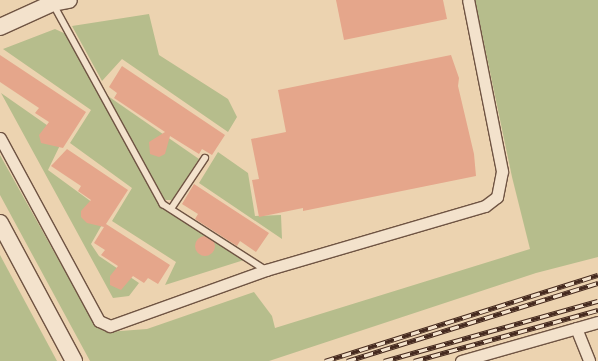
<!DOCTYPE html>
<html>
<head>
<meta charset="utf-8">
<style>
  body { margin:0 }
  #map { position:relative; width:598px; height:361px; overflow:hidden; background:#ecd3b0; font-family:"Old Standard TT",serif }
  div>[style] { position:absolute }
  .green>* { inset:0; background:#b6bd8c }
  .building>* { inset:0; background:#e5a68b }
  .round { border-radius:50% }
  .roads { filter:drop-shadow(1px 0 #6f5443) drop-shadow(-1px 0 #6f5443) drop-shadow(0 1px #6f5443) drop-shadow(0 -1px #6f5443) }
  .lane>* { height:5.5px; margin:-2.75px; padding:0 2.75px; transform-origin:2.75px; border-radius:2.75px; background:#f3e2cc }
  .street>* { height:11px; margin:-5.5px; padding:0 5.5px; transform-origin:5.5px; border-radius:5.5px; background:#f3e2cc }
  .secondary>* { height:16px; margin:-8px; padding:0 8px; transform-origin:8px; border-radius:8px; background:#f3e2cc }
  .rail>* { height:4.5px; margin-top:-2.25px; transform-origin:0; background:repeating-linear-gradient(90deg,#f3e2cc 0 9px,#452a1f 0 18px); box-sizing:border-box; border-block:1px solid #452a1f }
  span { translate:-50% -50%; white-space:nowrap; text-align:center; line-height:1.15; -webkit-text-stroke:4px #f3e2cc; paint-order:stroke }
</style>
</head>
<body>
<div id="map">
  <div class="green">
    <i style="clip-path:polygon(475px 0,598px 0,598px 257px,536px 273px,269px 361px,90px 361px,0 195px,0 155px,96px 327px,107px 332px,147px 329px,254px 292px,272px 316px,275px 328px,530px 249px,512px 177px)"></i>
    <i style="clip-path:polygon(149px 14px,159px 55px,228px 99px,237px 117px,228px 132px,122px 59px,102px 81px,72px 26px)"></i>
    <i style="clip-path:polygon(55px 29px,66px 34px,161px 206px,244px 260px,165px 285px,176px 262px,112px 221px,132px 188px,70px 143px,91px 110px,3px 49px)"></i>
    <i style="clip-path:polygon(1px 93px,64px 137px,48px 170px,108px 214px,91px 244px,99px 256px,139px 283px,129px 296px,113px 298px)"></i>
    <i style="clip-path:polygon(105px 94px,199px 159px,172px 200px,165px 200px)"></i>
    <i style="clip-path:polygon(218px 152px,248px 173px,255px 216px,281px 215px,282px 239px,199px 183px)"></i>
    <i style="clip-path:polygon(0 255px,57px 361px,0 361px)"></i>
  </div>
  <div class="building">
    <i style="clip-path:polygon(336px 0,443px 0,447px 19px,344px 40px)"></i>
    <i style="clip-path:polygon(0 55px,86px 112px,63px 148px,41px 143px,39px 135px,49px 122px,35px 113px,39px 108px,0 82px)"></i>
    <i style="clip-path:polygon(451px 55px,459px 78px,458px 86px,474px 154px,476px 176px,303px 211px,303px 208px,259px 217px,252px 180px,259px 179px,251px 139px,286px 132px,278px 90px)"></i>
    <i style="clip-path:polygon(122px 66px,225px 135px,212px 155px,202px 149px,199px 154px,170px 136px,165px 154px,159px 157px,150px 154px,149px 142px,165px 132px,114px 98px,117px 93px,109px 87px)"></i>
    <i style="clip-path:polygon(67px 149px,128px 190px,106px 224px,170px 265px,158px 284px,148px 278px,144px 283px,133px 276px,121px 290px,110px 285px,110px 276px,118px 266px,101px 255px,105px 250px,94px 243px,104px 227px,87px 223px,81px 217px,81px 211px,91px 200px,78px 191px,81px 186px,51px 166px)"></i>
    <i style="clip-path:polygon(194px 184px,269px 233px,256px 252px,240px 241px,237px 246px,195px 219px,198px 214px,182px 204px)"></i>
    <i class="round" style="left:195px;top:236px;width:20px;height:20px"></i>
  </div>
  <div class="roads">
    <div class="lane">
      <i style="left:54px;top:5px;width:227px;rotate:61.3deg"></i>
      <i style="left:163px;top:204px;width:122px;rotate:32.7deg"></i>
      <i style="left:171px;top:209px;width:61px;rotate:-56.3deg"></i>
    </div>
    <div class="street">
      <i style="left:0;top:138px;width:208px;rotate:61.6deg"></i>
      <i style="left:99px;top:321px;width:12px;rotate:24deg"></i>
      <i style="left:110px;top:326px;width:166px;rotate:-19.7deg"></i>
      <i style="left:266px;top:270px;width:228px;rotate:-16.3deg"></i>
      <i style="left:485px;top:206px;width:15px;rotate:-37deg"></i>
      <i style="left:497px;top:197px;width:26px;rotate:-79deg"></i>
      <i style="left:502px;top:171px;width:174px;rotate:-101.2deg"></i>
      <i style="left:576px;top:328px;width:35px;rotate:68deg"></i>
      <i style="left:461px;top:361px;width:142px;rotate:-15.9deg"></i>
    </div>
    <div class="secondary">
      <i style="left:0;top:27px;width:58px;rotate:-24.4deg"></i>
      <i style="left:53px;top:3px;width:16px;rotate:-11deg"></i>
      <i style="left:0;top:223px;width:157px;rotate:61.8deg"></i>
    </div>
  </div>
  <div class="rail">
    <i style="left:325px;top:361px;width:286px;rotate:-17.5deg"></i>
    <i style="left:347px;top:361px;width:263px;rotate:-17.3deg"></i>
    <i style="left:384px;top:361px;width:222px;rotate:-15.7deg"></i>
    <i style="left:414px;top:361px;width:191px;rotate:-15.5deg"></i>
  </div>
</div>
</body>
</html>
